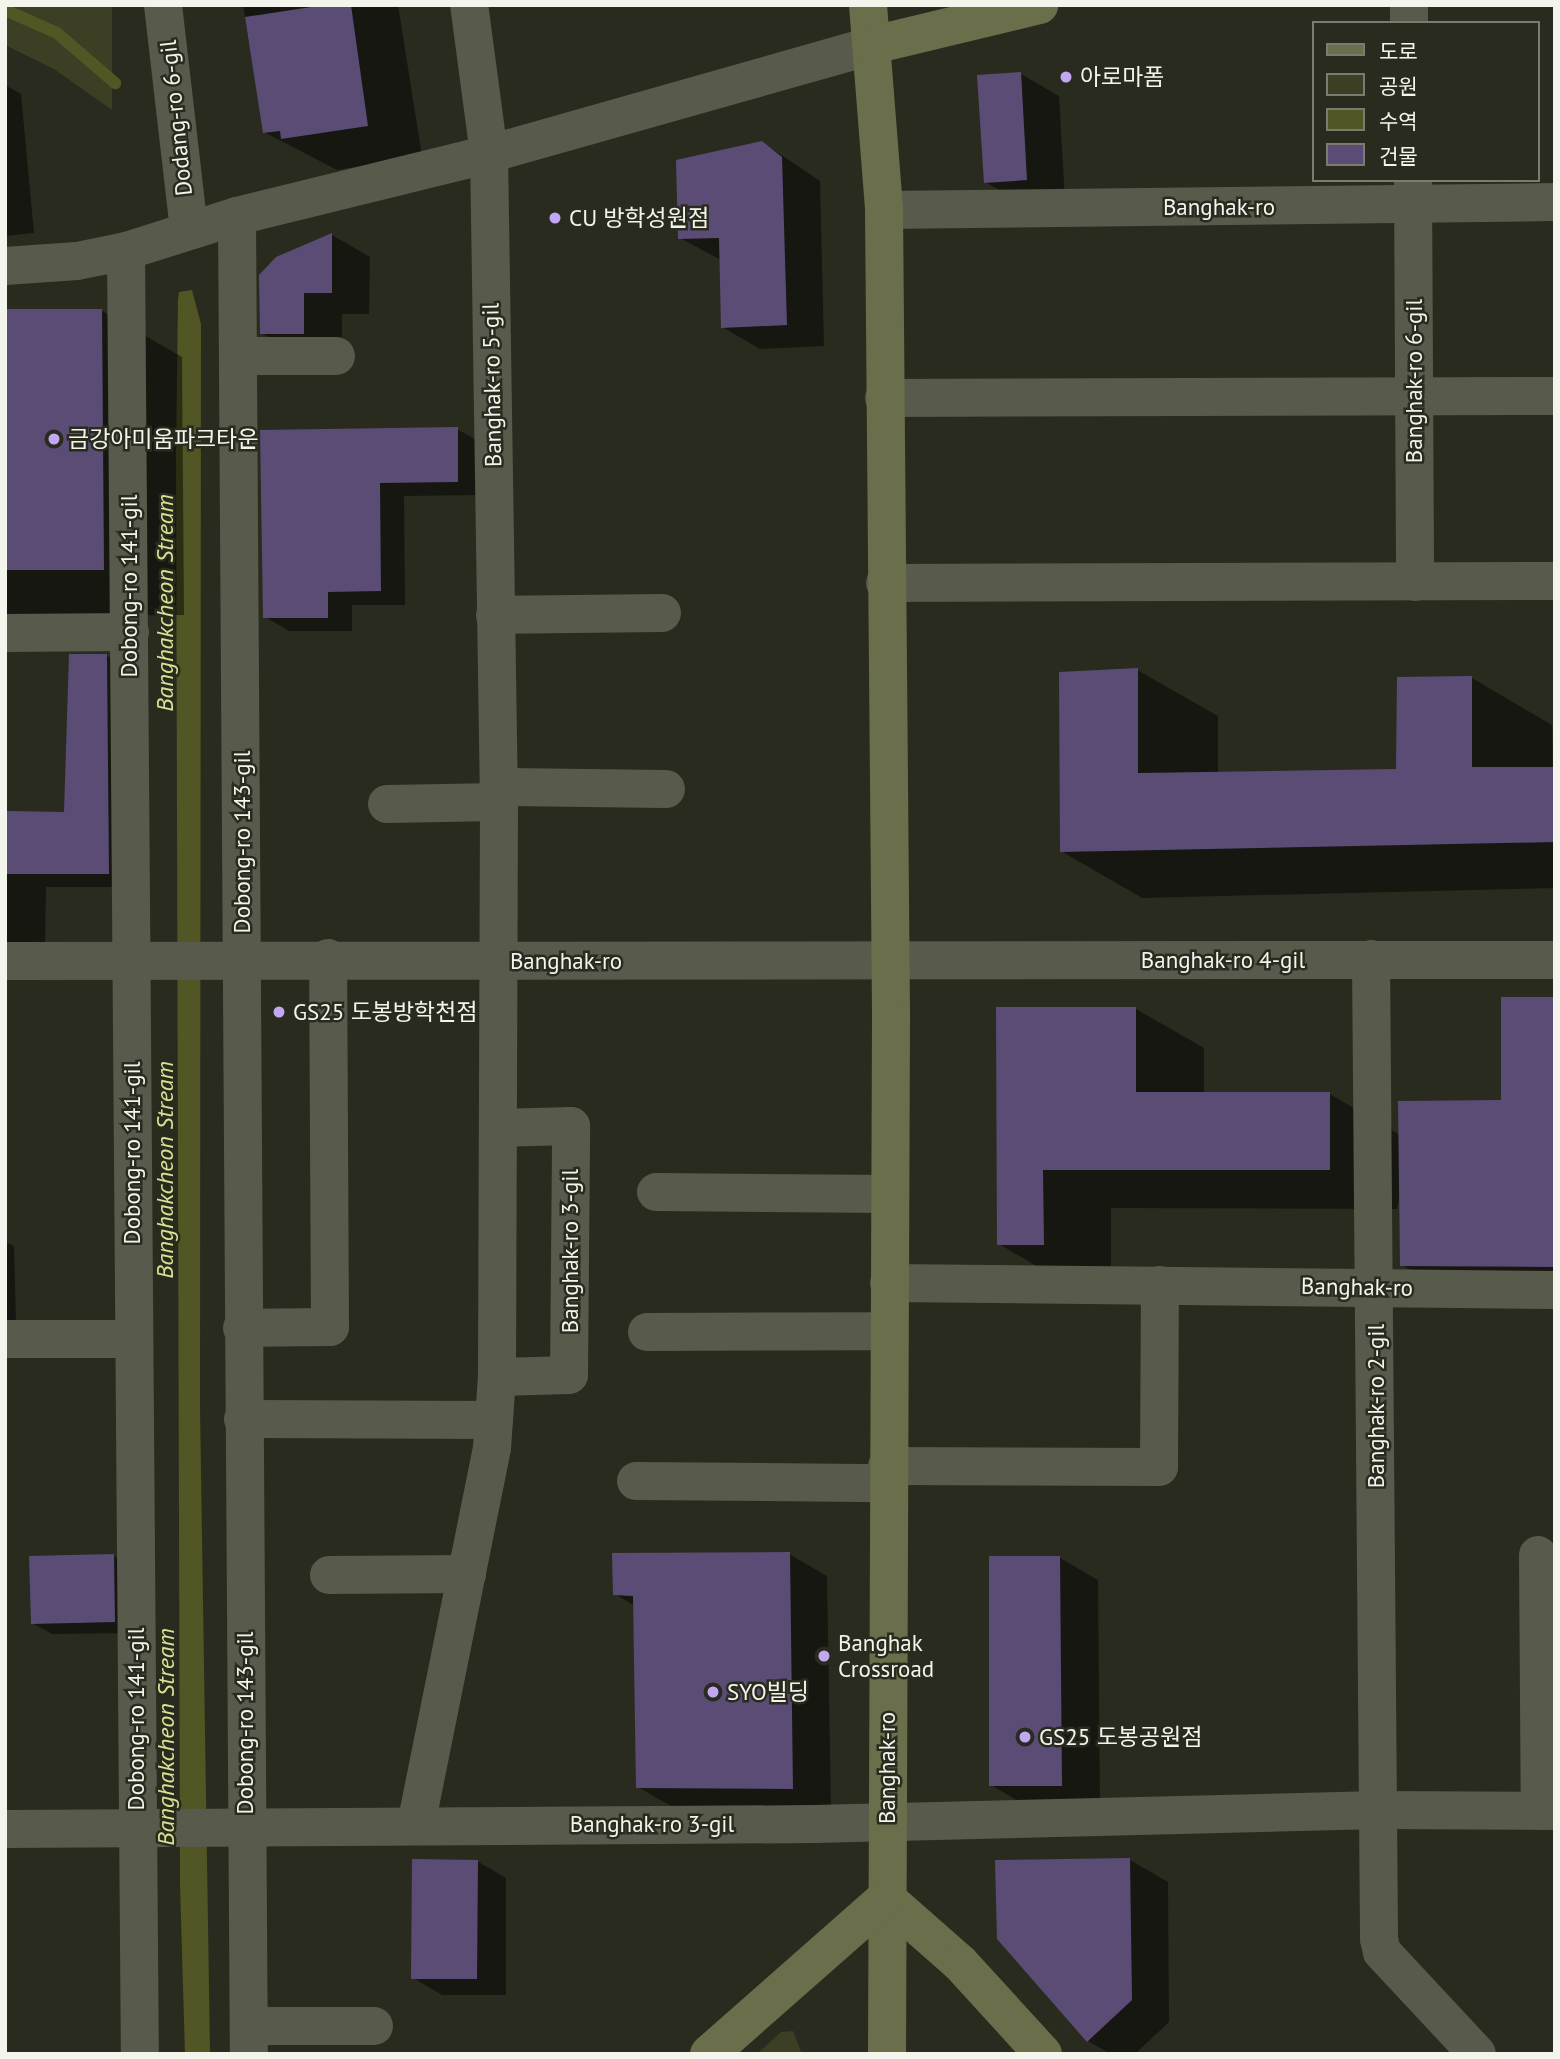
<!DOCTYPE html>
<html>
<head>
<meta charset="utf-8">
<style>
  body { margin:0 }
  #map { position:relative; width:1560px; height:2059px; overflow:hidden; background:#2a2b1f; font-family:"PT Sans","Noto Sans KR",sans-serif }
  div>[style] { position:absolute }
  .green>* { inset:0; background:#3d3f24 }
  .water>* { inset:0; background:#525624 }
  .shadow>* { inset:0; background:#0007 }
  .stream>* { height:12px; margin:-6px; padding:0 6px; transform-origin:6px; border-radius:6px; background:#525624 }
  .building>* { inset:0; background:#5b4c76 }
  .street>* { height:38px; margin:-19px; padding:0 19px; transform-origin:19px; border-radius:19px; background:#585a4c }
  .secondary>* { height:38px; margin:-19px; padding:0 19px; transform-origin:19px; border-radius:19px; background:#6b6e4a }
  .dots>* { width:19px; height:19px; translate:-50% -50%; box-sizing:border-box; border:4px solid #2a2b1f; border-radius:50% }
  span { translate:-50% -50%; white-space:nowrap; text-align:center; line-height:1.15; -webkit-text-stroke:5px #2a2b1f; paint-order:stroke }
  .poi-label { font-size:23px; color:#f3f4ec }
  .left { translate:0 -50%; text-align:left }
  .street-label { font-size:23px; color:#f3f4ec }
  .water-label { font-size:24px; color:#dae293; font-style:italic }
  .frame { position:absolute; inset:0; border:7px solid #f3f4ec; pointer-events:none }
  .legend { position:absolute; left:1312px; top:21px; width:228px; height:161px; box-sizing:border-box; background:#2a2b1f; border:2px solid #7a7b71; margin:0; padding:9px 12px; list-style:none; font-size:21px; color:#f3f4ec }
  .legend li { display:flex; align-items:center; gap:14px; height:35px }
  .legend b { width:35px; border:2px solid #7a7b71 }
</style>
</head>
<body>
<div id="map">
  <div class="green">
    <i style="clip-path:polygon(5px 5px,112px 5px,112px 110px,54px 69px,5px 45px)"></i>
    <i style="clip-path:polygon(793px 2031px,802px 2054px,757px 2054px,781px 2032px)"></i>
  </div>
  <div class="water">
    <i style="clip-path:polygon(192px 290px,201px 324px,200px 1407px,210px 2054px,185px 2054px,180px 1885px,176px 457px,178px 300px,179px 292px)"></i>
  </div>
  <div class="shadow">
    <i style="clip-path:polygon(243px 5px,398px 5px,422px 156px,337px 170px,264px 132px)"></i>
    <i style="clip-path:polygon(1021px 74px,1059px 96px,1065px 201px,1024px 204px,985px 182px)"></i>
    <i style="clip-path:polygon(5px 85px,21px 94px,34px 233px,5px 236px)"></i>
    <i style="clip-path:polygon(762px 142px,820px 181px,824px 346px,760px 349px,722px 327px,721px 260px,680px 238px)"></i>
    <i style="clip-path:polygon(332px 235px,370px 257px,369px 314px,342px 314px,342px 355px,300px 355px,261px 333px,277px 258px)"></i>
    <i style="clip-path:polygon(5px 311px,102px 311px,182px 357px,184px 615px,5px 616px)"></i>
    <i style="clip-path:polygon(457px 429px,482px 443px,482px 495px,404px 496px,405px 605px,352px 605px,352px 631px,289px 631px,265px 617px,262px 432px)"></i>
    <i style="clip-path:polygon(107px 656px,130px 669px,132px 887px,46px 887px,45px 946px,5px 946px,5px 813px,66px 813px)"></i>
    <i style="clip-path:polygon(1137px 670px,1218px 716px,1218px 773px,1397px 770px,1472px 678px,1552px 725px,1555px 888px,1142px 898px,1061px 851px)"></i>
    <i style="clip-path:polygon(1555px 998px,1555px 1282px,1431px 1282px,1402px 1265px,1401px 1188px,1397px 1209px,1111px 1208px,1111px 1283px,1067px 1284px,999px 1244px,1136px 1009px,1204px 1048px,1204px 1094px,1330px 1094px,1400px 1135px,1503px 1102px)"></i>
    <i style="clip-path:polygon(5px 1242px,14px 1246px,16px 1322px,5px 1323px)"></i>
    <i style="clip-path:polygon(789px 1554px,827px 1576px,831px 1810px,676px 1809px,638px 1787px,635px 1606px,615px 1594px)"></i>
    <i style="clip-path:polygon(114px 1556px,133px 1567px,134px 1633px,52px 1634px,32px 1623px)"></i>
    <i style="clip-path:polygon(1060px 1558px,1098px 1580px,1100px 1807px,1029px 1807px,991px 1785px)"></i>
    <i style="clip-path:polygon(1130px 1860px,1168px 1882px,1169px 2022px,1135px 2054px,1111px 2054px,1088px 2041px,997px 1862px)"></i>
    <i style="clip-path:polygon(477px 1861px,506px 1878px,506px 1995px,442px 1995px,413px 1978px)"></i>
  </div>
  <div class="stream">
    <i style="left:5px;top:10px;width:57px;rotate:23.9deg"></i>
    <i style="left:57px;top:33px;width:77px;rotate:40.8deg"></i>
  </div>
  <div class="building">
    <i style="clip-path:polygon(324px 5px,351px 5px,368px 126px,281px 139px,280px 131px,263px 133px,245px 17px)"></i>
    <i style="clip-path:polygon(1021px 72px,1027px 180px,984px 183px,977px 75px)"></i>
    <i style="clip-path:polygon(762px 141px,782px 157px,787px 325px,721px 328px,719px 238px,678px 239px,676px 160px)"></i>
    <i style="clip-path:polygon(332px 233px,332px 293px,304px 293px,304px 334px,260px 334px,259px 275px,276px 257px)"></i>
    <i style="clip-path:polygon(5px 309px,102px 309px,104px 570px,5px 570px)"></i>
    <i style="clip-path:polygon(458px 427px,458px 482px,380px 483px,381px 591px,328px 592px,328px 618px,263px 618px,260px 430px)"></i>
    <i style="clip-path:polygon(69px 654px,107px 654px,109px 874px,5px 874px,5px 811px,64px 812px)"></i>
    <i style="clip-path:polygon(1138px 668px,1138px 773px,1396px 769px,1397px 677px,1472px 676px,1472px 767px,1555px 767px,1555px 842px,1060px 852px,1059px 672px)"></i>
    <i style="clip-path:polygon(1501px 997px,1555px 997px,1555px 1267px,1400px 1266px,1398px 1101px,1501px 1100px)"></i>
    <i style="clip-path:polygon(996px 1007px,1136px 1007px,1136px 1092px,1330px 1092px,1330px 1170px,1043px 1170px,1044px 1245px,997px 1245px)"></i>
    <i style="clip-path:polygon(790px 1552px,793px 1789px,636px 1788px,633px 1596px,613px 1595px,612px 1553px)"></i>
    <i style="clip-path:polygon(114px 1554px,115px 1622px,31px 1624px,29px 1556px)"></i>
    <i style="clip-path:polygon(989px 1556px,1060px 1556px,1062px 1786px,989px 1786px)"></i>
    <i style="clip-path:polygon(1130px 1858px,1132px 2000px,1087px 2042px,997px 1939px,995px 1860px)"></i>
    <i style="clip-path:polygon(412px 1859px,478px 1860px,477px 1979px,411px 1979px)"></i>
  </div>
  <div class="street">
    <i style="left:163px;top:5px;width:227px;rotate:83.4deg"></i>
    <i style="left:1409px;top:5px;width:18px;rotate:90deg"></i>
    <i style="left:1413px;top:180px;width:402px;rotate:89.7deg"></i>
    <i style="left:884px;top:210px;width:671px;rotate:-0.68deg"></i>
    <i style="left:237px;top:216px;width:1838px;rotate:89.63deg"></i>
    <i style="left:126px;top:251px;width:1803px;rotate:89.56deg"></i>
    <i style="left:5px;top:266px;width:72px;rotate:-4deg"></i>
    <i style="left:77px;top:261px;width:50px;rotate:-11.5deg"></i>
    <i style="left:126px;top:251px;width:116px;rotate:-17.5deg"></i>
    <i style="left:237px;top:216px;width:260px;rotate:-13.8deg"></i>
    <i style="left:489px;top:154px;width:399px;rotate:-15.8deg"></i>
    <i style="left:240px;top:356px;width:96px"></i>
    <i style="left:884px;top:398px;width:671px;rotate:-0.17deg"></i>
    <i style="left:885px;top:583px;width:670px;rotate:-0.17deg"></i>
    <i style="left:495px;top:615px;width:167px;rotate:-0.7deg"></i>
    <i style="left:5px;top:633px;width:125px;rotate:-0.5deg"></i>
    <i style="left:499px;top:787px;width:167px;rotate:0.7deg"></i>
    <i style="left:387px;top:804px;width:112px;rotate:-1deg"></i>
    <i style="left:1371px;top:959px;width:980px;rotate:89.53deg"></i>
    <i style="left:1379px;top:1939px;width:13px;rotate:77deg"></i>
    <i style="left:1382px;top:1952px;width:139px;rotate:47deg"></i>
    <i style="left:5px;top:961px;width:1550px;rotate:-0.04deg"></i>
    <i style="left:656px;top:1192px;width:234px;rotate:0.5deg"></i>
    <i style="left:889px;top:1283px;width:666px;rotate:0.6deg"></i>
    <i style="left:242px;top:1328px;width:88px;rotate:-0.7deg"></i>
    <i style="left:330px;top:1327px;width:369px;rotate:-90.3deg"></i>
    <i style="left:647px;top:1332px;width:242px;rotate:-0.2deg"></i>
    <i style="left:5px;top:1339px;width:128px"></i>
    <i style="left:497px;top:1377px;width:72px;rotate:-1.6deg"></i>
    <i style="left:569px;top:1375px;width:249px;rotate:-89.5deg"></i>
    <i style="left:571px;top:1126px;width:72px;rotate:178.4deg"></i>
    <i style="left:243px;top:1419px;width:251px;rotate:0.2deg"></i>
    <i style="left:887px;top:1466px;width:272px;rotate:0.2deg"></i>
    <i style="left:1159px;top:1467px;width:182px;rotate:-89.7deg"></i>
    <i style="left:636px;top:1481px;width:251px;rotate:0.5deg"></i>
    <i style="left:1538px;top:1555px;width:256px;rotate:89.6deg"></i>
    <i style="left:329px;top:1575px;width:138px;rotate:-0.4deg"></i>
    <i style="left:416px;top:1825px;width:385px;rotate:-78.6deg"></i>
    <i style="left:492px;top:1448px;width:71px;rotate:-86deg"></i>
    <i style="left:497px;top:1377px;width:575px;rotate:-89.8deg"></i>
    <i style="left:499px;top:802px;width:648px;rotate:-90.88deg"></i>
    <i style="left:489px;top:154px;width:150px;rotate:-97.6deg"></i>
    <i style="left:5px;top:1829px;width:809px;rotate:-0.35deg"></i>
    <i style="left:814px;top:1824px;width:565px;rotate:-1.42deg"></i>
    <i style="left:1379px;top:1810px;width:176px;rotate:0.3deg"></i>
    <i style="left:249px;top:2026px;width:125px"></i>
  </div>
  <div class="secondary">
    <i style="left:868px;top:5px;width:206px;rotate:85.5deg"></i>
    <i style="left:884px;top:210px;width:809px;rotate:89.5deg"></i>
    <i style="left:891px;top:1019px;width:1035px;rotate:90.22deg"></i>
    <i style="left:873px;top:45px;width:171px;rotate:-13.5deg"></i>
    <i style="left:886px;top:1898px;width:98px;rotate:41.3deg"></i>
    <i style="left:960px;top:1963px;width:123px;rotate:47.6deg"></i>
    <i style="left:709px;top:2054px;width:236px;rotate:-41.4deg"></i>
  </div>
  <div class="dots">
    <i style="left:1066px;top:77px;background:#c2a8f3"></i>
    <i style="left:555px;top:218px;background:#c2a8f3"></i>
    <i style="left:54px;top:439px;background:#c2a8f3"></i>
    <i style="left:279px;top:1012px;background:#c2a8f3"></i>
    <i style="left:824px;top:1656px;background:#c2a8f3"></i>
    <i style="left:713px;top:1692px;background:#c2a8f3"></i>
    <i style="left:1025px;top:1737px;background:#c2a8f3"></i>
  </div>
  <div class="poi-label">
    <span class="left" style="left:1080px;top:77px">아로마폼</span>
    <span class="left" style="left:569px;top:218px">CU 방학성원점</span>
    <span class="left" style="left:68px;top:439px">금강아미움파크타운</span>
    <span class="left" style="left:293px;top:1012px">GS25 도봉방학천점</span>
    <span class="left" style="left:838px;top:1656px">Banghak<br>Crossroad</span>
    <span class="left" style="left:727px;top:1692px">SYO빌딩</span>
    <span class="left" style="left:1039px;top:1737px">GS25 도봉공원점</span>
  </div>
  <div class="street-label">
    <span style="left:176px;top:118px;rotate:-96deg">Dodang-ro 6-gil</span>
    <span style="left:1219px;top:207px">Banghak-ro</span>
    <span style="left:1414px;top:381px;rotate:-90deg">Banghak-ro 6-gil</span>
    <span style="left:492px;top:385px;rotate:-91deg">Banghak-ro 5-gil</span>
    <span style="left:129px;top:586px;rotate:-90deg">Dobong-ro 141-gil</span>
    <span style="left:242px;top:842px;rotate:-90deg">Dobong-ro 143-gil</span>
    <span style="left:1223px;top:960px">Banghak-ro 4-gil</span>
    <span style="left:566px;top:961px">Banghak-ro</span>
    <span style="left:132px;top:1153px;rotate:-90deg">Dobong-ro 141-gil</span>
    <span style="left:570px;top:1251px;rotate:-90deg">Banghak-ro 3-gil</span>
    <span style="left:1357px;top:1287px;rotate:1deg">Banghak-ro</span>
    <span style="left:1376px;top:1406px;rotate:-90deg">Banghak-ro 2-gil</span>
    <span style="left:136px;top:1719px;rotate:-90deg">Dobong-ro 141-gil</span>
    <span style="left:245px;top:1723px;rotate:-90deg">Dobong-ro 143-gil</span>
    <span style="left:887px;top:1768px;rotate:-90deg">Banghak-ro</span>
    <span style="left:652px;top:1824px">Banghak-ro 3-gil</span>
  </div>
  <div class="water-label">
    <span style="left:165px;top:603px;rotate:-90deg">Banghakcheon Stream</span>
    <span style="left:165px;top:1170px;rotate:-90deg">Banghakcheon Stream</span>
    <span style="left:166px;top:1737px;rotate:-90deg">Banghakcheon Stream</span>
  </div>
  <div class="frame"></div>
  <ul class="legend">
  <li><b style="height:9px;background:#6b6e4a"></b>도로</li>
  <li><b style="height:19px;background:#3d3f24"></b>공원</li>
  <li><b style="height:19px;background:#525624"></b>수역</li>
  <li><b style="height:19px;background:#5b4c76"></b>건물</li>
  </ul>
</div>
</body>
</html>
